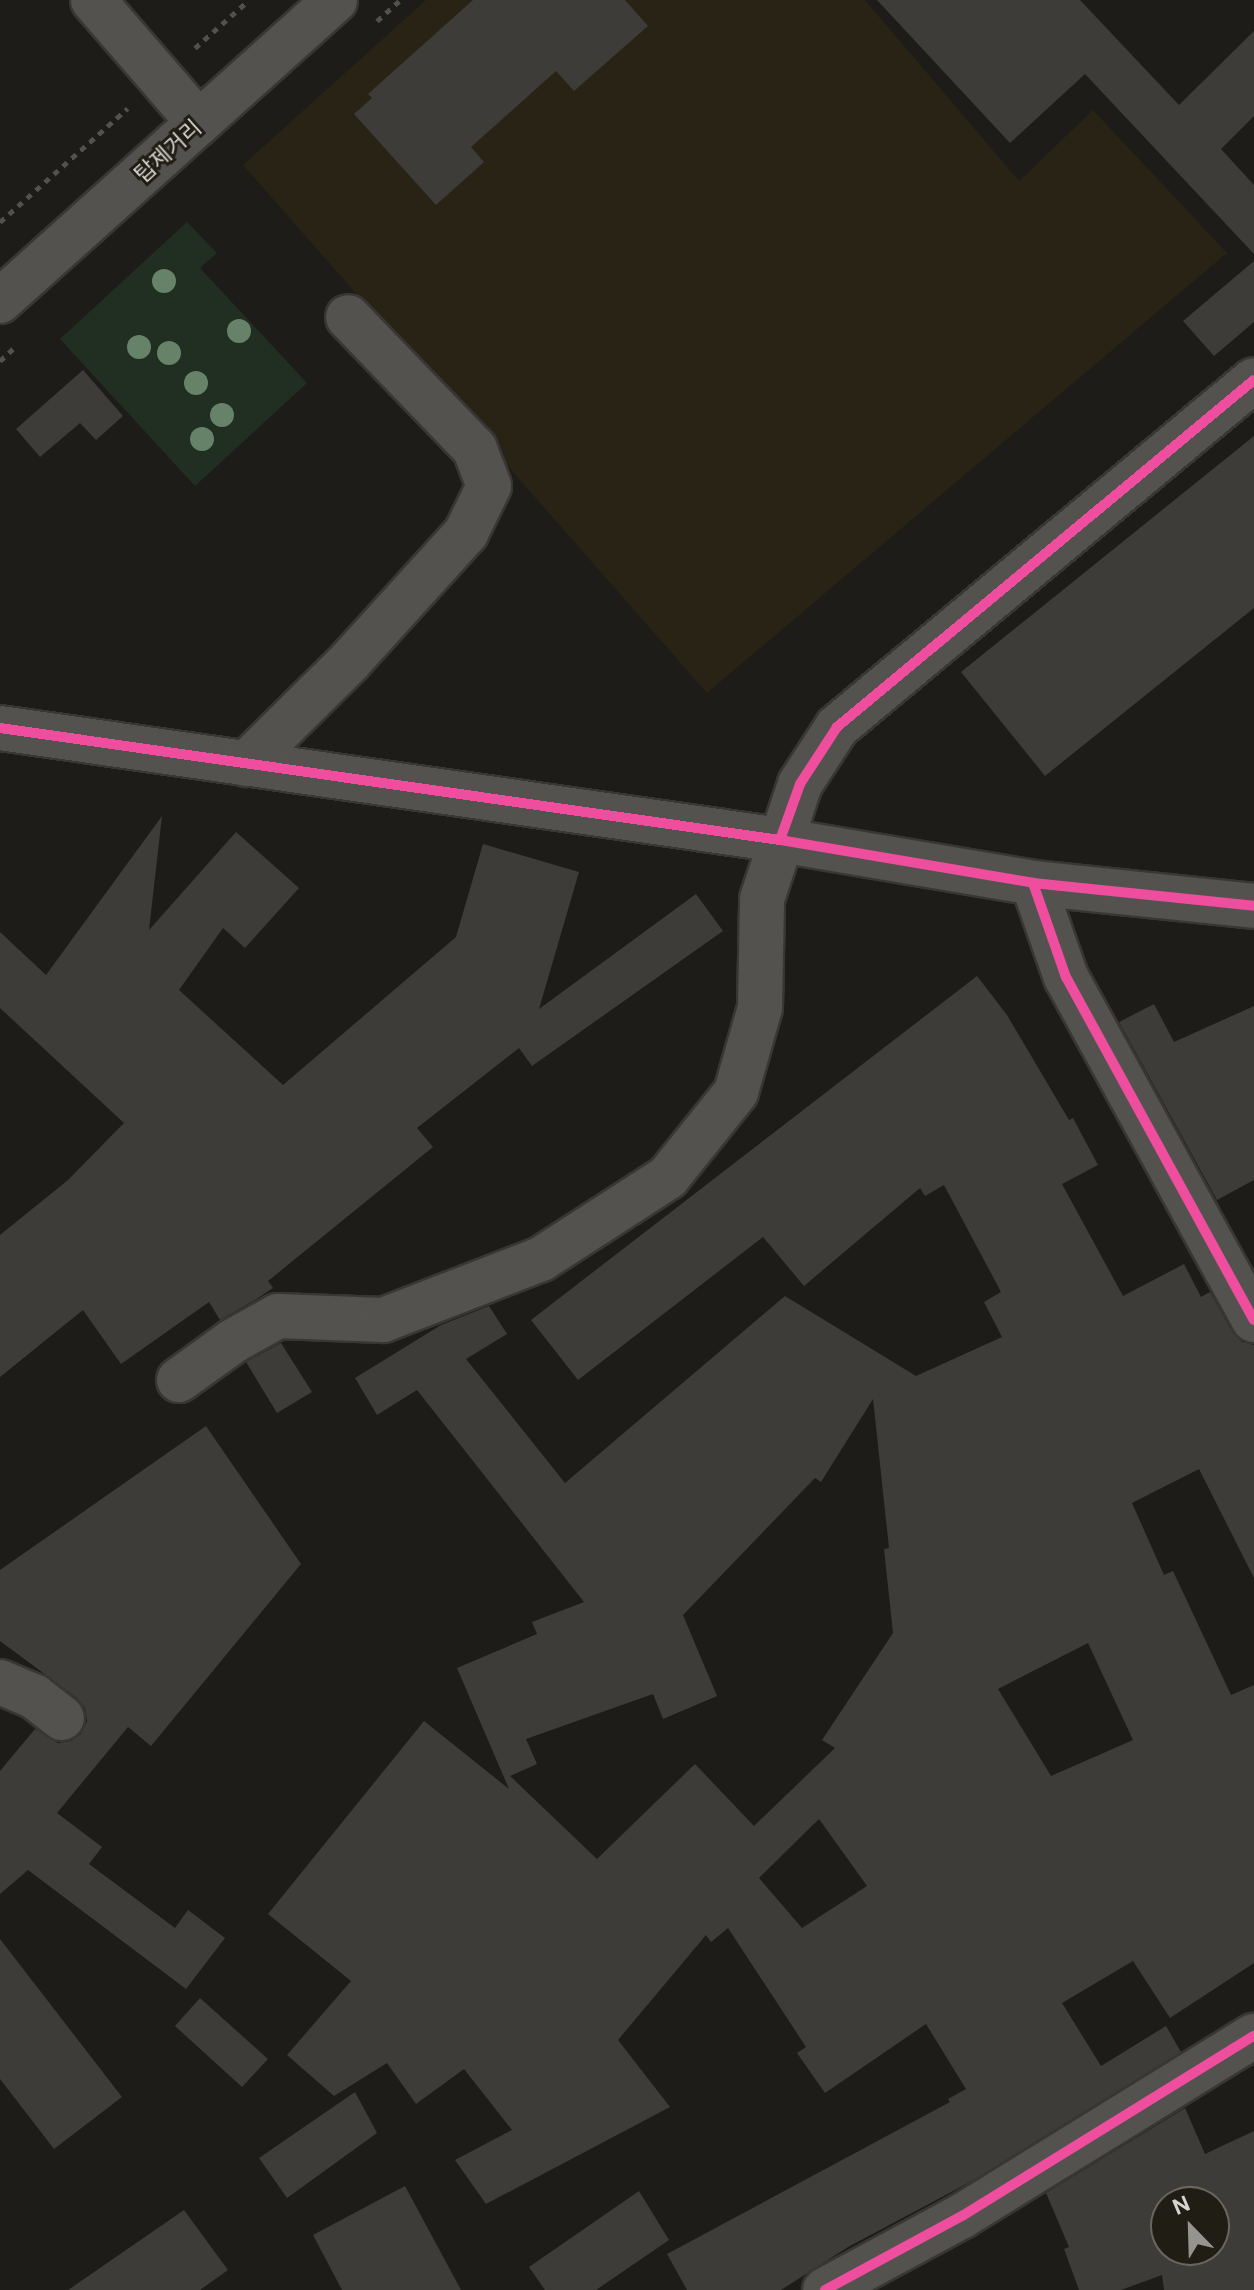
<!DOCTYPE html>
<html>
<head>
<meta charset="utf-8">
<style>
  body { margin:0 }
  #map { position:relative; width:1254px; height:2290px; overflow:hidden; background:#1d1c18; font-family:"DM Sans","Noto Sans KR",sans-serif }
  div>[style] { position:absolute }
  .education>* { inset:0; background:#282314 }
  .green>* { inset:0; background:#212f22 }
  .building>* { inset:0; background:#3d3c39 }
  .path>* { height:5px; margin-top:-2.5px; transform-origin:0; background:repeating-linear-gradient(90deg,#52514e 0 6px,transparent 0 12px) }
  .roads { filter:drop-shadow(2px 0 #383735) drop-shadow(-2px 0 #383735) drop-shadow(0 2px #383735) drop-shadow(0 -2px #383735) }
  .minor>* { height:44px; margin:-22px; padding:0 22px; transform-origin:22px; border-radius:22px; background:#53524e }
  .cycleway>* { height:10px; margin:-5px; padding:0 5px; transform-origin:5px; border-radius:5px; background:#ef4d9e }
  .trees>* { width:24px; height:24px; margin:-12px; border-radius:50%; background:#668268 }
  span { translate:-50% -50%; white-space:nowrap; text-align:center; line-height:1.15; -webkit-text-stroke:6px #201d15; paint-order:stroke }
  .street-label { font-size:22px; color:#d6d4cf }
  .north { position:absolute; left:1150px; top:2186px; width:80px; height:80px; box-sizing:border-box; background:#201d15; border:2px solid #69665f; border-radius:50%; rotate:337deg; font-size:22px; font-weight:700; line-height:32px; text-align:center; color:#d6d4cf }
  .north::after { content:''; display:block; margin:auto; width:28px; height:36px; background:#95948f; clip-path:polygon(50% 0,100% 100%,50% 72%,0 100%) }
</style>
</head>
<body>
<div id="map">
  <div class="education">
    <i style="clip-path:polygon(426px 0,865px 0,1019px 181px,1093px 110px,1227px 253px,707px 693px,243px 165px)"></i>
  </div>
  <div class="green">
    <i style="clip-path:polygon(187px 222px,217px 253px,200px 268px,307px 383px,195px 486px,60px 339px)"></i>
  </div>
  <div class="building">
    <i style="clip-path:polygon(473px 0,625px 0,648px 26px,574px 91px,556px 71px,471px 147px,484px 162px,436px 205px,354px 114px,372px 98px,368px 94px)"></i>
    <i style="clip-path:polygon(877px 0,1080px 0,1179px 105px,1254px 31px,1254px 116px,1221px 149px,1254px 185px,1254px 254px,1085px 74px,1010px 143px)"></i>
    <i style="clip-path:polygon(1254px 261px,1254px 322px,1214px 356px,1183px 321px)"></i>
    <i style="clip-path:polygon(83px 370px,123px 416px,96px 440px,80px 423px,40px 457px,16px 429px)"></i>
    <i style="clip-path:polygon(1254px 436px,1254px 608px,1045px 776px,961px 672px)"></i>
    <i style="clip-path:polygon(162px 816px,149px 930px,236px 832px,299px 888px,245px 948px,223px 928px,179px 990px,283px 1085px,456px 937px,483px 844px,579px 872px,539px 1009px,696px 894px,723px 931px,532px 1066px,519px 1048px,417px 1128px,433px 1147px,268px 1281px,273px 1288px,255px 1300px,220px 1320px,209px 1302px,121px 1364px,83px 1310px,0 1377px,0 1235px,68px 1180px,124px 1123px,0 1008px,0 932px,46px 975px)"></i>
    <i style="clip-path:polygon(evenodd,977px 976px,1007px 1015px,1069px 1120px,1073px 1118px,1098px 1165px,1062px 1184px,1123px 1296px,1184px 1264px,1201px 1297px,1210px 1292px,1233px 1333px,1242px 1342px,1254px 1345px,1254px 1578px,1199px 1469px,1132px 1503px,1164px 1575px,1173px 1571px,1231px 1695px,1254px 1685px,1254px 1963px,1170px 2018px,1133px 1961px,1062px 2003px,1101px 2066px,1166px 2026px,1181px 2052px,972px 2181px,848px 2247px,781px 2290px,687px 2290px,667px 2254px,950px 2102px,948px 2099px,966px 2089px,926px 2024px,825px 2093px,797px 2053px,806px 2047px,728px 1928px,711px 1942px,706px 1935px,618px 2040px,670px 2107px,486px 2204px,455px 2160px,512px 2130px,464px 2069px,416px 2104px,387px 2063px,334px 2096px,287px 2055px,351px 1981px,268px 1914px,424px 1721px,509px 1789px,457px 1668px,537px 1634px,532px 1622px,584px 1602px,417px 1390px,377px 1415px,355px 1378px,441px 1325px,489px 1306px,507px 1334px,466px 1359px,565px 1483px,785px 1296px,916px 1376px,1002px 1337px,984px 1302px,1001px 1292px,944px 1185px,925px 1196px,920px 1188px,804px 1286px,763px 1237px,578px 1380px,531px 1320px,977px 976px,873px 1399px,889px 1548px,884px 1549px,893px 1633px,822px 1740px,835px 1748px,754px 1826px,695px 1764px,597px 1859px,510px 1776px,537px 1764px,526px 1739px,653px 1694px,663px 1719px,717px 1696px,683px 1615px,815px 1478px,821px 1482px,873px 1399px,977px 976px,1088px 1643px,1133px 1740px,1051px 1776px,998px 1689px,1088px 1643px,977px 976px,819px 1819px,867px 1886px,802px 1928px,759px 1878px,819px 1819px)"></i>
    <i style="clip-path:polygon(1154px 1004px,1174px 1042px,1254px 1006px,1254px 1180px,1217px 1200px,1119px 1022px)"></i>
    <i style="clip-path:polygon(281px 1343px,312px 1392px,277px 1413px,246px 1362px)"></i>
    <i style="clip-path:polygon(206px 1426px,301px 1564px,151px 1746px,128px 1727px,57px 1813px,102px 1847px,89px 1864px,175px 1928px,188px 1910px,225px 1938px,186px 1989px,28px 1870px,0 1894px,0 1771px,35px 1729px,58px 1743px,71px 1741px,81px 1734px,87px 1721px,85px 1708px,77px 1698px,0 1641px,0 1570px)"></i>
    <i style="clip-path:polygon(0 1939px,122px 2097px,54px 2149px,0 2079px)"></i>
    <i style="clip-path:polygon(200px 1998px,268px 2059px,242px 2087px,175px 2026px)"></i>
    <i style="clip-path:polygon(355px 2092px,377px 2133px,287px 2198px,259px 2158px)"></i>
    <i style="clip-path:polygon(evenodd,1185px 2108px,1205px 2154px,1254px 2131px,1254px 2290px,1164px 2290px,1162px 2275px,1121px 2290px,1079px 2290px,1064px 2249px,1069px 2247px,1046px 2193px,1185px 2108px,1166px 2202px,1214px 2202px,1214px 2250px,1166px 2250px,1166px 2202px)"></i>
    <i style="clip-path:polygon(405px 2186px,461px 2290px,342px 2290px,313px 2235px)"></i>
    <i style="clip-path:polygon(639px 2191px,669px 2240px,596px 2290px,545px 2290px,529px 2267px)"></i>
    <i style="clip-path:polygon(184px 2210px,228px 2270px,200px 2290px,68px 2290px)"></i>
  </div>
  <div class="path">
    <i style="left:377px;top:21px;width:31px;rotate:-42deg"></i>
    <i style="left:195px;top:48px;width:72px;rotate:-41.6deg"></i>
    <i style="left:0;top:222px;width:171px;rotate:-41.7deg"></i>
    <i style="left:0;top:361px;width:22px;rotate:-43deg"></i>
  </div>
  <div class="roads">
    <div class="minor">
      <i style="left:93px;top:0;width:162px;rotate:49.2deg"></i>
      <i style="left:0;top:301px;width:450px;rotate:-41.9deg"></i>
      <i style="left:0;top:728px;width:788px;rotate:8.17deg"></i>
      <i style="left:780px;top:840px;width:257px;rotate:9.6deg"></i>
      <i style="left:1033px;top:883px;width:222px;rotate:5.9deg"></i>
      <i style="left:246px;top:764px;width:146px;rotate:-44.7deg"></i>
      <i style="left:350px;top:661px;width:173px;rotate:-47.8deg"></i>
      <i style="left:466px;top:533px;width:52px;rotate:-63.9deg"></i>
      <i style="left:489px;top:486px;width:40px;rotate:-111deg"></i>
      <i style="left:475px;top:449px;width:183px;rotate:-133.9deg"></i>
      <i style="left:1033px;top:883px;width:100px;rotate:70.7deg"></i>
      <i style="left:1066px;top:977px;width:391px;rotate:61.3deg"></i>
      <i style="left:179px;top:1380px;width:67px;rotate:-35.8deg"></i>
      <i style="left:233px;top:1341px;width:51px;rotate:-29.1deg"></i>
      <i style="left:278px;top:1316px;width:105px;rotate:2.2deg"></i>
      <i style="left:383px;top:1320px;width:169px;rotate:-21.1deg"></i>
      <i style="left:541px;top:1259px;width:151px;rotate:-32.8deg"></i>
      <i style="left:668px;top:1177px;width:109px;rotate:-51.3deg"></i>
      <i style="left:736px;top:1092px;width:87px;rotate:-74.1deg"></i>
      <i style="left:760px;top:1008px;width:109px;rotate:-88.9deg"></i>
      <i style="left:762px;top:899px;width:121px;rotate:-71.7deg"></i>
      <i style="left:800px;top:784px;width:68px;rotate:-57deg"></i>
      <i style="left:837px;top:727px;width:542px;rotate:-39.77deg"></i>
      <i style="left:0;top:1682px;width:38px;rotate:23deg"></i>
      <i style="left:35px;top:1697px;width:34px;rotate:38deg"></i>
      <i style="left:825px;top:2290px;width:156px;rotate:-28.4deg"></i>
      <i style="left:962px;top:2216px;width:343px;rotate:-31.7deg"></i>
    </div>
  </div>
  <div class="cycleway">
    <i style="left:0;top:728px;width:788px;rotate:8.17deg"></i>
    <i style="left:780px;top:840px;width:257px;rotate:9.6deg"></i>
    <i style="left:1033px;top:883px;width:222px;rotate:5.9deg"></i>
    <i style="left:780px;top:840px;width:59px;rotate:-70.3deg"></i>
    <i style="left:800px;top:784px;width:68px;rotate:-57deg"></i>
    <i style="left:837px;top:727px;width:542px;rotate:-39.77deg"></i>
    <i style="left:1033px;top:883px;width:100px;rotate:70.7deg"></i>
    <i style="left:1066px;top:977px;width:391px;rotate:61.3deg"></i>
    <i style="left:825px;top:2290px;width:156px;rotate:-28.4deg"></i>
    <i style="left:962px;top:2216px;width:343px;rotate:-31.7deg"></i>
  </div>
  <div class="trees">
    <i style="left:164px;top:281px"></i>
    <i style="left:239px;top:331px"></i>
    <i style="left:139px;top:347px"></i>
    <i style="left:169px;top:353px"></i>
    <i style="left:196px;top:383px"></i>
    <i style="left:222px;top:415px"></i>
    <i style="left:202px;top:439px"></i>
  </div>
  <div class="street-label">
    <span style="left:168px;top:151px;rotate:-42deg">탑제거리</span>
  </div>
  <div class="north">N</div>
</div>
</body>
</html>
